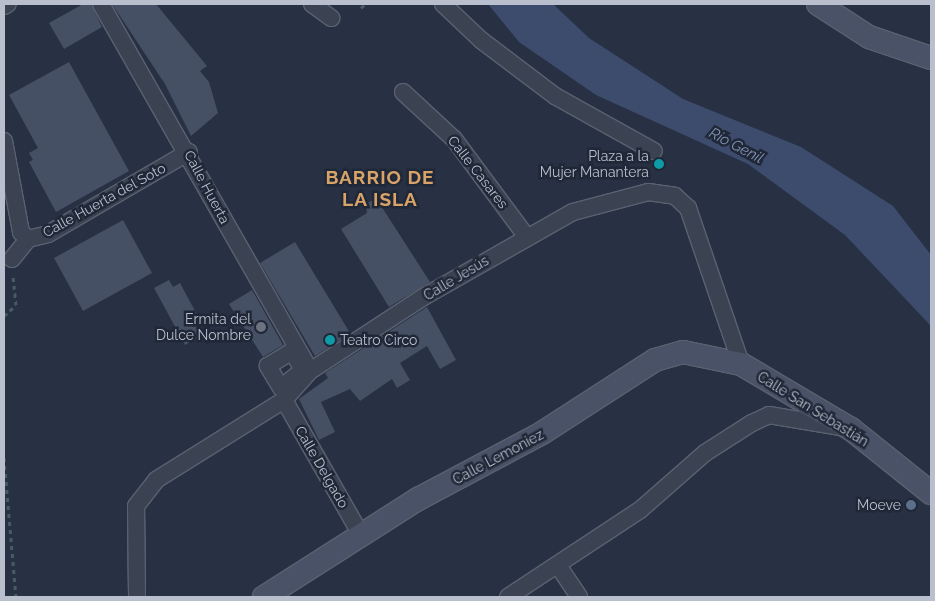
<!DOCTYPE html>
<html>
<head>
<meta charset="utf-8">
<style>
  body { margin:0 }
  #map { position:relative; width:935px; height:601px; overflow:hidden; background:#273143; font-family:Raleway,sans-serif }
  div>[style] { position:absolute }
  .water>* { inset:0; background:#3d4c6c }
  .building>* { inset:0; background:#465065 }
  .path>* { height:3px; margin-top:-1.5px; transform-origin:0; background:repeating-linear-gradient(90deg,#475c61 0 4px,transparent 0 8px) }
  .roads { filter:drop-shadow(1px 0 #5a6170) drop-shadow(-1px 0 #5a6170) drop-shadow(0 1px #5a6170) drop-shadow(0 -1px #5a6170) }
  .street>* { height:16px; margin:-8px; padding:0 8px; transform-origin:8px; border-radius:8px; background:#3b4353 }
  .secondary>* { height:22px; margin:-11px; padding:0 11px; transform-origin:11px; border-radius:11px; background:#495266 }
  .dots>* { width:14px; height:14px; translate:-50% -50%; box-sizing:border-box; border:2px solid #202838; border-radius:50% }
  span { translate:-50% -50%; white-space:nowrap; text-align:center; line-height:1.15; -webkit-text-stroke:5px #202838; paint-order:stroke }
  .poi-label { font-size:14px; color:#b9bfcd }
  .right { translate:-100% -50%; text-align:right }
  .left { translate:0 -50%; text-align:left }
  .street-label { font-size:14px; color:#b9bfcd }
  .water-label { font-size:15px; color:#8092b3; font-style:italic }
  .district-label { font-size:19px; color:#d7a369; font-weight:700; letter-spacing:1px }
  .frame { position:absolute; inset:0; border:5px solid #b9bfcd; pointer-events:none }
</style>
</head>
<body>
<div id="map">
  <div class="water">
    <i style="clip-path:polygon(488px 4px,553px 4px,589px 38px,683px 99px,801px 147px,893px 206px,931px 255px,931px 326px,845px 235px,748px 164px,596px 95px,519px 42px)"></i>
  </div>
  <div class="building">
    <i style="clip-path:polygon(83px 4px,91px 4px,102px 27px,64px 49px,49px 23px)"></i>
    <i style="clip-path:polygon(112px 4px,156px 4px,207px 66px,200px 71px,209px 82px,218px 113px,191px 136px,165px 84px)"></i>
    <i style="clip-path:polygon(69px 62px,129px 171px,56px 212px,29px 162px,33px 160px,29px 153px,38px 148px,9px 95px)"></i>
    <i style="clip-path:polygon(376px 198px,430px 282px,389px 307px,341px 229px,367px 213px,366px 204px)"></i>
    <i style="clip-path:polygon(123px 220px,152px 273px,83px 311px,54px 258px)"></i>
    <i style="clip-path:polygon(295px 242px,350px 333px,315px 356px,260px 263px)"></i>
    <i style="clip-path:polygon(169px 280px,173px 287px,180px 283px,202px 324px,196px 328px,201px 336px,185px 345px,154px 288px)"></i>
    <i style="clip-path:polygon(252px 290px,283px 345px,263px 357px,229px 304px)"></i>
    <i style="clip-path:polygon(427px 307px,456px 360px,440px 369px,427px 346px,400px 363px,410px 380px,397px 388px,392px 379px,360px 401px,350px 389px,321px 402px,335px 432px,319px 440px,299px 399px,328px 378px,325px 373px)"></i>
  </div>
  <div class="path">
    <i style="left:361px;top:8px;width:6px;rotate:-45deg"></i>
    <i style="left:4px;top:316px;width:16px;rotate:-43deg"></i>
    <i style="left:16px;top:305px;width:31px;rotate:-96deg"></i>
    <i style="left:4px;top:458px;width:140px;rotate:85.1deg"></i>
  </div>
  <div class="roads">
    <div class="street">
      <i style="left:101px;top:4px;width:422px;rotate:60.3deg"></i>
      <i style="left:312px;top:4px;width:24px;rotate:36deg"></i>
      <i style="left:443px;top:4px;width:52px;rotate:43.5deg"></i>
      <i style="left:481px;top:40px;width:93px;rotate:37.1deg"></i>
      <i style="left:555px;top:96px;width:113px;rotate:29.1deg"></i>
      <i style="left:4px;top:6px;width:4px;rotate:-27deg"></i>
      <i style="left:403px;top:92px;width:69px;rotate:42.7deg"></i>
      <i style="left:454px;top:139px;width:121px;rotate:53.4deg"></i>
      <i style="left:4px;top:141px;width:93px;rotate:79.4deg"></i>
      <i style="left:21px;top:232px;width:10px;rotate:45deg"></i>
      <i style="left:28px;top:239px;width:21px;rotate:-14deg"></i>
      <i style="left:48px;top:234px;width:163px;rotate:-30.2deg"></i>
      <i style="left:12px;top:259px;width:26px;rotate:-51deg"></i>
      <i style="left:292px;top:351px;width:22px;rotate:60deg"></i>
      <i style="left:303px;top:370px;width:28px;rotate:141deg"></i>
      <i style="left:281px;top:388px;width:26px;rotate:-121deg"></i>
      <i style="left:268px;top:366px;width:28px;rotate:-32deg"></i>
      <i style="left:284px;top:400px;width:155px;rotate:60.3deg"></i>
      <i style="left:559px;top:567px;width:36px;rotate:56deg"></i>
      <i style="left:137px;top:597px;width:91px;rotate:-90.6deg"></i>
      <i style="left:136px;top:506px;width:33px;rotate:-52deg"></i>
      <i style="left:156px;top:480px;width:151px;rotate:-32deg"></i>
      <i style="left:284px;top:400px;width:39px;rotate:-48deg"></i>
      <i style="left:310px;top:371px;width:137px;rotate:-33.1deg"></i>
      <i style="left:425px;top:296px;width:170px;rotate:-29.6deg"></i>
      <i style="left:573px;top:212px;width:78px;rotate:-14.9deg"></i>
      <i style="left:648px;top:192px;width:27px;rotate:8deg"></i>
      <i style="left:675px;top:196px;width:18px;rotate:43deg"></i>
      <i style="left:688px;top:208px;width:165px;rotate:71.2deg"></i>
      <i style="left:508px;top:597px;width:158px;rotate:-33.4deg"></i>
      <i style="left:640px;top:510px;width:86px;rotate:-41.2deg"></i>
      <i style="left:705px;top:453px;width:56px;rotate:-32.6deg"></i>
      <i style="left:752px;top:423px;width:19px;rotate:-25deg"></i>
      <i style="left:769px;top:415px;width:73px;rotate:9.5deg"></i>
    </div>
    <div class="secondary">
      <i style="left:818px;top:4px;width:61px;rotate:32.9deg"></i>
      <i style="left:869px;top:37px;width:65px;rotate:18.7deg"></i>
      <i style="left:264px;top:597px;width:183px;rotate:-32.5deg"></i>
      <i style="left:418px;top:499px;width:140px;rotate:-28deg"></i>
      <i style="left:542px;top:433px;width:135px;rotate:-32.9deg"></i>
      <i style="left:655px;top:360px;width:29px;rotate:-16deg"></i>
      <i style="left:683px;top:352px;width:59px;rotate:11.7deg"></i>
      <i style="left:741px;top:364px;width:128px;rotate:30.6deg"></i>
      <i style="left:851px;top:429px;width:102px;rotate:38.7deg"></i>
    </div>
  </div>
  <div class="dots">
    <i style="left:659px;top:164px;background:#0f9aa8"></i>
    <i style="left:261px;top:327px;background:#6b7280"></i>
    <i style="left:330px;top:340px;background:#0f9aa8"></i>
    <i style="left:911px;top:505px;background:#5c6f8a"></i>
  </div>
  <div class="poi-label">
    <span class="right" style="left:649px;top:164px">Plaza a la<br>Mujer Manantera</span>
    <span class="right" style="left:251px;top:327px">Ermita del<br>Dulce Nombre</span>
    <span class="left" style="left:340px;top:340px">Teatro Circo</span>
    <span class="right" style="left:901px;top:505px">Moeve</span>
  </div>
  <div class="street-label">
    <span style="left:478px;top:172px;rotate:52deg">Calle Casares</span>
    <span style="left:207px;top:187px;rotate:62deg">Calle Huerta</span>
    <span style="left:104px;top:200px;rotate:-29deg">Calle Huerta del Soto</span>
    <span style="left:456px;top:278px;rotate:-31deg">Calle Jesús</span>
    <span style="left:813px;top:409px;rotate:32deg">Calle San Sebastián</span>
    <span style="left:498px;top:457px;rotate:-28deg">Calle Lemoniez</span>
    <span style="left:322px;top:467px;rotate:60deg">Calle Delgado</span>
  </div>
  <div class="water-label">
    <span style="left:736px;top:146px;rotate:28deg">Río Genil</span>
  </div>
  <div class="district-label">
    <span style="left:380px;top:189px">BARRIO DE<br>LA ISLA</span>
  </div>
  <div class="frame"></div>
</div>
</body>
</html>
